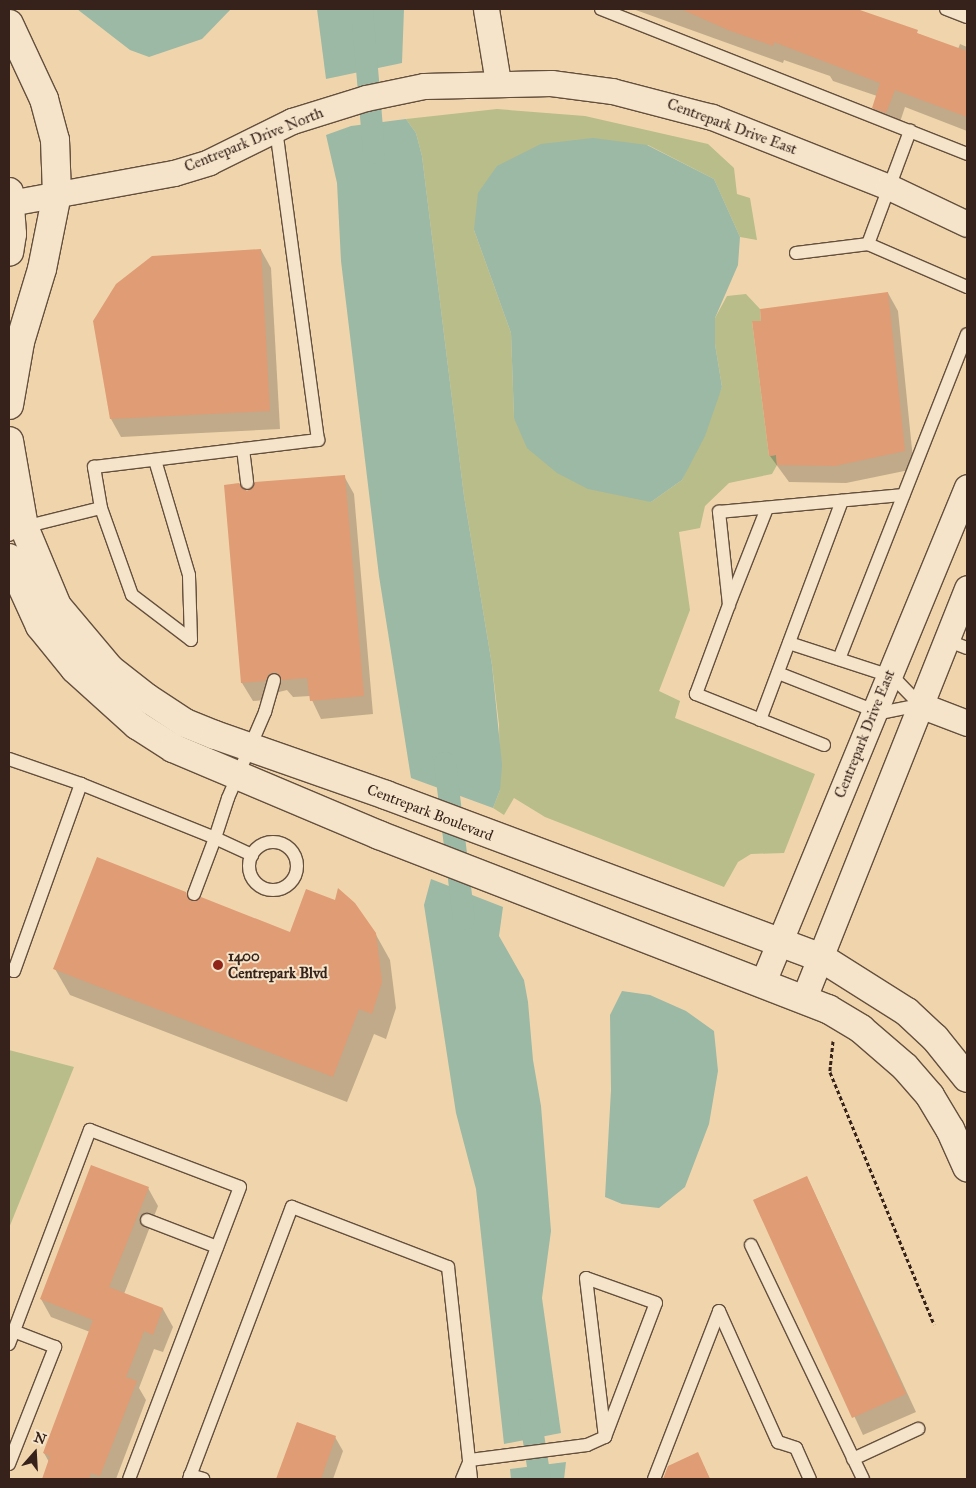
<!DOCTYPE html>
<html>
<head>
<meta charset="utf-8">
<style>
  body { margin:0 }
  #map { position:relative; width:976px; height:1488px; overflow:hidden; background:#f0d5ac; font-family:"IM FELL Great Primer",serif }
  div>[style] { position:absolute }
  .green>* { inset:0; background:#b8bd8a }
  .water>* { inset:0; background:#9bb9a5 }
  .shadow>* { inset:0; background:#0003 }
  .canal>* { height:22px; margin:-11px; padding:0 11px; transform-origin:11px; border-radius:11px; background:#9bb9a5 }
  .building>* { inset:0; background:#df9c75 }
  .path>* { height:3px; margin-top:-1.5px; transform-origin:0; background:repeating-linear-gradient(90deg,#36221a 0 4px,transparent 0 6.5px) }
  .roads { filter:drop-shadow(1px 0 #644f3e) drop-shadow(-1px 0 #644f3e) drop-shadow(0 1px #644f3e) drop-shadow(0 -1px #644f3e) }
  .service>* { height:12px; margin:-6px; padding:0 6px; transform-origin:6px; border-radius:6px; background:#f5e4c9 }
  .service>.ring { margin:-6px; padding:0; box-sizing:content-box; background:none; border:12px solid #f5e4c9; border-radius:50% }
  .minor>* { height:25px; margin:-12.5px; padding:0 12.5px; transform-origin:12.5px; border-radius:12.5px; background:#f5e4c9 }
  .tertiary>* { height:28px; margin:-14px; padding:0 14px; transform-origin:14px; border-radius:14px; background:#f5e4c9 }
  .dots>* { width:14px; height:14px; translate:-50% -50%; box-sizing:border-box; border:2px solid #f5e4c9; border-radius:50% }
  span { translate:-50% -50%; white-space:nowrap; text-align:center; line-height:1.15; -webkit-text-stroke:4px #f5e4c9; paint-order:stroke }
  .street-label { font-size:15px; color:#36221a }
  .poi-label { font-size:15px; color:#36221a; font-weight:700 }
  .left { translate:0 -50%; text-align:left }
  .frame { position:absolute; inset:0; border:10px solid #36221a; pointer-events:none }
  .north { position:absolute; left:10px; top:1428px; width:50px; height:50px; -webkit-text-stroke:4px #f5e4c9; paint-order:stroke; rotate:19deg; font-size:14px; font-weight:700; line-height:20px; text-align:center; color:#36221a }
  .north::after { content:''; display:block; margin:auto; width:18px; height:22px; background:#36221a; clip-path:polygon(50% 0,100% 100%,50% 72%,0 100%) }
</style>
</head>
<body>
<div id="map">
  <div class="green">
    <i style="clip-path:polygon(497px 109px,585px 116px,708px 144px,734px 168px,737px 194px,750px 198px,757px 240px,740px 237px,714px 179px,648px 145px,474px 230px,511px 333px,514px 418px,651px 502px,682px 480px,722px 387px,715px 344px,715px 318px,727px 296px,746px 294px,760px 309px,761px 321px,752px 321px,769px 456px,776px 455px,777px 465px,772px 474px,729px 483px,705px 506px,700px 528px,679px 532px,690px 610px,659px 691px,680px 701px,675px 718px,815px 774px,784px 853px,751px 854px,738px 862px,724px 887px,545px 817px,514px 798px,504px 815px,493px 808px,500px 790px,499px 725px,492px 665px,464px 496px,422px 156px,416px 133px,406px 119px)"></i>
    <i style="clip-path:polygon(9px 1050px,74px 1067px,9px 1228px)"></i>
  </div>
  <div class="water">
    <i style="clip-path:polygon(77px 9px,231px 9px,202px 39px,149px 57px,130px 50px)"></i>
    <i style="clip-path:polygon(317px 9px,404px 9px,402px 63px,326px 79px)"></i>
    <i style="clip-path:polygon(406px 119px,416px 133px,422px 156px,464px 496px,492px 665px,502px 765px,500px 790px,493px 808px,411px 778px,379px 576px,341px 261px,337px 183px,326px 135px,351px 126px)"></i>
    <i style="clip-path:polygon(593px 138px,647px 145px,714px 179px,740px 237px,738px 265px,715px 318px,715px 344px,722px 387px,705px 436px,682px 480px,651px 502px,588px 489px,557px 473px,527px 448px,514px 418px,511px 333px,474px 230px,478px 193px,497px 166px,541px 144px)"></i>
    <i style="clip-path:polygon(431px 879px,503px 907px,499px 936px,524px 980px,528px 1002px,533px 1060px,541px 1106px,551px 1231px,542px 1298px,561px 1433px,504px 1444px,476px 1189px,456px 1113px,424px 905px)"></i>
    <i style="clip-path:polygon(622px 991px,650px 995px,686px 1011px,714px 1031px,718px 1071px,709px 1124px,685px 1187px,659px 1208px,622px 1204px,605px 1197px,611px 1090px,610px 1015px)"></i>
    <i style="clip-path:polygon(566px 1462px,564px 1479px,511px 1479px,510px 1469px)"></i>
  </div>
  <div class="shadow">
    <i style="clip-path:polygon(633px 9px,853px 9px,958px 49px,960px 44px,967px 47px,967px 131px,905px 107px,897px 131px,884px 126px,873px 108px,877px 96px,833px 81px,830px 76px,784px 60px,783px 63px)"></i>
    <i style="clip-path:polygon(261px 250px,271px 268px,280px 429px,121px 437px,111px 419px,94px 321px)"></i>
    <i style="clip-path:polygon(888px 293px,898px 311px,914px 469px,846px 483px,789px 482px,770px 456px,762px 322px)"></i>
    <i style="clip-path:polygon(344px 476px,354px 494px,373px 714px,321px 719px,310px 696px,293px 697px,287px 690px,279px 692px,275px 699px,253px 701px,242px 683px,248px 493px)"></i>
    <i style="clip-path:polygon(191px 903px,291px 933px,375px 933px,390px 960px,396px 1008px,386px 1039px,374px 1034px,347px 1102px,70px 995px,55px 969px)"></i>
    <i style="clip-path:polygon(807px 1177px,916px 1412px,863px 1435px,754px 1200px)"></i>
    <i style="clip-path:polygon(148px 1188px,158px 1206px,124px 1294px,163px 1309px,173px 1327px,163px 1352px,154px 1349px,139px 1388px,146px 1400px,116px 1479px,43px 1479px,49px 1462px,44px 1453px,90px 1332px,51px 1317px,41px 1299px)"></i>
    <i style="clip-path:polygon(297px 1423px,335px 1437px,343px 1451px,333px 1479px,277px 1479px)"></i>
    <i style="clip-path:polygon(698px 1454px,710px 1479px,668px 1479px,666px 1475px)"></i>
  </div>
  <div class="canal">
    <i style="left:362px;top:9px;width:144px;rotate:85.2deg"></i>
    <i style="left:445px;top:763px;width:157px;rotate:83.1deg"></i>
    <i style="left:529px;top:1410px;width:70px;rotate:80.9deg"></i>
  </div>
  <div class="building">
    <i style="clip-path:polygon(681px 9px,857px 9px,918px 30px,917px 33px,967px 51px,967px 117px,895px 90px,886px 113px,872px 108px,880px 83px,774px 42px,773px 46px,728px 30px)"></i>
    <i style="clip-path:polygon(261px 249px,270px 411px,110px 419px,93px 321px,116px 284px,152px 256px)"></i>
    <i style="clip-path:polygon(888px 292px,905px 451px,835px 466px,777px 465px,776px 455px,769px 456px,752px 321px,761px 321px,760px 309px)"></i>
    <i style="clip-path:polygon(345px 475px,364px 696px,310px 701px,307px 678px,282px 680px,276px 672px,269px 674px,265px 681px,241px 683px,224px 485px,239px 483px,247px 491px,255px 482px)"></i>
    <i style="clip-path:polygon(97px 857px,186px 892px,191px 901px,201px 897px,290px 932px,306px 889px,335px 900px,338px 888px,355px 903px,376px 933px,382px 982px,372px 1014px,359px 1009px,333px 1077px,53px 969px)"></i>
    <i style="clip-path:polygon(91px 1165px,149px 1187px,109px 1287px,163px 1308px,153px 1335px,144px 1331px,126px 1377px,137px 1381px,100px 1476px,91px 1473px,89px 1479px,42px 1479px,50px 1456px,43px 1453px,93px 1320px,40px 1299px)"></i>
    <i style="clip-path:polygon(807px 1176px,906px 1394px,852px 1418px,753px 1200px)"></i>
    <i style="clip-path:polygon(297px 1422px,336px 1436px,321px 1479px,276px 1479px)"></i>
    <i style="clip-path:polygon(698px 1452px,710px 1479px,663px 1479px,668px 1466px)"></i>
  </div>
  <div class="path">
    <i style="left:833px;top:1041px;width:31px;rotate:96deg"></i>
    <i style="left:830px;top:1072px;width:273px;rotate:67.6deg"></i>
  </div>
  <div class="roads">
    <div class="service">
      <i style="left:601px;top:9px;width:394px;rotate:21.6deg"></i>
      <i style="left:946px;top:9px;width:22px;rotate:21deg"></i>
      <i style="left:868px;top:244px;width:108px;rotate:23.5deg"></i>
      <i style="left:796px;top:253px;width:73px;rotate:-7.1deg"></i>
      <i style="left:868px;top:244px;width:121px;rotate:-69.6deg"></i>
      <i style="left:243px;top:449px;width:34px;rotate:83deg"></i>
      <i style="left:101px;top:508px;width:92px;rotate:70.4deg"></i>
      <i style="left:132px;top:595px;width:74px;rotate:37.3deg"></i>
      <i style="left:191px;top:640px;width:65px;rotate:-91.8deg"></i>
      <i style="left:189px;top:575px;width:120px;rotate:-106.5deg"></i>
      <i style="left:9px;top:535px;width:17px;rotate:-28deg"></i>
      <i style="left:24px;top:527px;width:79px;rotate:-13.9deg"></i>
      <i style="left:101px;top:508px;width:42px;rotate:-99.7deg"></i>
      <i style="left:94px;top:467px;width:226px;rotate:-6.9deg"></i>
      <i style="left:318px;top:440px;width:314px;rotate:-97.7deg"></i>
      <i style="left:730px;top:602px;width:101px;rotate:-68.5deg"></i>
      <i style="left:946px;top:640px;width:22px;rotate:21deg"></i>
      <i style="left:789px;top:643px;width:100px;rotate:18.1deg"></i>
      <i style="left:884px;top:674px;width:13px;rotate:27deg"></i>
      <i style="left:896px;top:680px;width:35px;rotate:46deg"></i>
      <i style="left:839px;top:659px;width:349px;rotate:-68.5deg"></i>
      <i style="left:778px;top:673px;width:110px;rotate:21.4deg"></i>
      <i style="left:880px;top:713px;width:41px;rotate:-11.3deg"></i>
      <i style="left:760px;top:720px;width:234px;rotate:-69.5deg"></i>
      <i style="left:824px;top:745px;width:138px;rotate:-158.3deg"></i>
      <i style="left:696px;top:694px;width:95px;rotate:-69.7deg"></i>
      <i style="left:729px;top:605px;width:94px;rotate:-96.1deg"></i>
      <i style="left:719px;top:512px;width:185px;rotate:-5.3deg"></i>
      <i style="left:9px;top:759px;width:76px;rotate:19.1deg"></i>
      <i style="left:81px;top:784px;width:144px;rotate:21.9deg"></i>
      <i style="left:215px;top:838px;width:42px;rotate:-72deg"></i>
      <i style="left:228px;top:798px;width:94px;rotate:-66.7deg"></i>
      <i style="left:265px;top:712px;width:33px;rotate:-74deg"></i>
      <i class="ring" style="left:249px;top:842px;width:36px;height:36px"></i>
      <i style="left:194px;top:894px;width:60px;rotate:-69.4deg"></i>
      <i style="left:215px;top:838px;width:41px;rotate:24.7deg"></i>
      <i style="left:9px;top:969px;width:5px;rotate:22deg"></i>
      <i style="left:14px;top:971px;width:199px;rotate:-70.3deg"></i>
      <i style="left:147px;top:1220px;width:75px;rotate:21.1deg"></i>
      <i style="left:751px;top:1245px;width:259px;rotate:64.4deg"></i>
      <i style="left:9px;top:1344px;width:229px;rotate:-69.3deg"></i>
      <i style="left:90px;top:1130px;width:160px;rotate:20.8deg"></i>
      <i style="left:240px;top:1187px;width:312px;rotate:110.8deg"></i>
      <i style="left:853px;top:1459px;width:72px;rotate:-24.8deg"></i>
      <i style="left:9px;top:1464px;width:126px;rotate:-68.5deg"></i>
      <i style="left:55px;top:1347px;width:45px;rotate:-159.1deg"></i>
      <i style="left:190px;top:1475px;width:14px;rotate:17deg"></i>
      <i style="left:189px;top:1479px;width:291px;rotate:-69.3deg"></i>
      <i style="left:292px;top:1207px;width:167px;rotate:21deg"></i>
      <i style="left:448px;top:1267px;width:213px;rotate:83.8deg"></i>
      <i style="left:462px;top:1479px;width:21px;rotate:-67deg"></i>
      <i style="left:470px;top:1460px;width:118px;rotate:-7.3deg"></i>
      <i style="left:587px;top:1445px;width:20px;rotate:-24deg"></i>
      <i style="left:605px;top:1437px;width:143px;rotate:-69.2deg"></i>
      <i style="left:656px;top:1303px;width:74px;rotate:-160.3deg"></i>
      <i style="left:586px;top:1278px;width:160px;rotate:83.2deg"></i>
      <i style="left:654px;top:1479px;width:180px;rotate:-68.8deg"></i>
      <i style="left:719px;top:1311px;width:144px;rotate:65.8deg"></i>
      <i style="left:778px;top:1442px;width:19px;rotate:18deg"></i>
      <i style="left:796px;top:1448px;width:34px;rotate:66deg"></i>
    </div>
    <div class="minor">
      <i style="left:486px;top:9px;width:74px;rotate:80.7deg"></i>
      <i style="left:10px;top:203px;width:167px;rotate:-10.4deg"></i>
      <i style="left:174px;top:173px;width:37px;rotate:-17deg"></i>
      <i style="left:209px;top:162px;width:93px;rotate:-26.3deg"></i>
      <i style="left:292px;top:121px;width:77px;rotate:-17.3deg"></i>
      <i style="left:366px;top:98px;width:59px;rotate:-11.7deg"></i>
      <i style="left:424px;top:86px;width:127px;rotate:-1.4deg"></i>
      <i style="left:551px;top:83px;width:62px;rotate:7.5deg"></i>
      <i style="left:612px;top:91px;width:103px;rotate:14.6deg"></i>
      <i style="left:712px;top:117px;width:190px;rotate:21.6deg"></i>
      <i style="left:889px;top:187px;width:86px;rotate:25.4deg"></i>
      <i style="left:920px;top:705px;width:50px;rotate:21deg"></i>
      <i style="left:763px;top:982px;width:535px;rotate:-67.6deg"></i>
      <i style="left:804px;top:998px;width:441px;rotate:-68.3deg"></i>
    </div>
    <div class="tertiary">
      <i style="left:9px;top:24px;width:83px;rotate:65deg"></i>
      <i style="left:44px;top:99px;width:42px;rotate:75deg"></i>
      <i style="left:55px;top:140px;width:54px;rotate:87.9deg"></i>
      <i style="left:57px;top:194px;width:76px;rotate:101.3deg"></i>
      <i style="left:42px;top:269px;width:76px;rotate:106.8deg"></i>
      <i style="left:20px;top:342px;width:64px;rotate:99.9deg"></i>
      <i style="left:9px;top:192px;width:42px;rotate:85.9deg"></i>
      <i style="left:12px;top:234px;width:18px;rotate:99deg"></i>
      <i style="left:9px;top:441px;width:87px;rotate:80.1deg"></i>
      <i style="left:24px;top:527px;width:86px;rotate:67.3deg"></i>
      <i style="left:57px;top:606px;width:82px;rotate:49.9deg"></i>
      <i style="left:110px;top:669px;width:47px;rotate:38.1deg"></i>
      <i style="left:147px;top:698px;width:45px;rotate:33.3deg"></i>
      <i style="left:185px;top:723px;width:32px;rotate:22deg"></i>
      <i style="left:215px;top:735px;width:181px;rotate:19.3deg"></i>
      <i style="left:386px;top:795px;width:463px;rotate:20.5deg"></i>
      <i style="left:820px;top:957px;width:103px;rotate:32.3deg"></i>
      <i style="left:907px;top:1012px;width:38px;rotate:43deg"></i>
      <i style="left:935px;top:1038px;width:51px;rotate:51.3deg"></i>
      <i style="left:9px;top:558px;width:75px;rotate:65.5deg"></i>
      <i style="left:40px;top:626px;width:55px;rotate:50.9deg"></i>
      <i style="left:75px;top:669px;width:84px;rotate:42.1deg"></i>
      <i style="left:137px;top:725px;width:43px;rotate:32.6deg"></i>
      <i style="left:173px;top:748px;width:224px;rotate:22.9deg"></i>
      <i style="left:379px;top:835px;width:482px;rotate:21.2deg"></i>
      <i style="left:828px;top:1009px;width:39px;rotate:31deg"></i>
      <i style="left:861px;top:1029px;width:58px;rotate:40.8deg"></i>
      <i style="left:905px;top:1067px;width:38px;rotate:49deg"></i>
      <i style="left:930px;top:1096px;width:39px;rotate:59deg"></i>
      <i style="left:950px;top:1129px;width:42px;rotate:65.9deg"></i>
    </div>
  </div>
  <div class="dots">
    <i style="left:218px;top:965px;background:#8f2418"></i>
  </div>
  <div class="street-label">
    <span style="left:732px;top:127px;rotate:20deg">Centrepark Drive East</span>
    <span style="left:254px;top:140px;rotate:-22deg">Centrepark Drive North</span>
    <span style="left:865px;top:734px;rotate:-68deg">Centrepark Drive East</span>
    <span style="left:430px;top:813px;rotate:21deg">Centrepark Boulevard</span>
  </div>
  <div class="poi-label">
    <span class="left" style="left:228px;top:965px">1400<br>Centrepark Blvd</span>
  </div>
  <div class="frame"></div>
  <div class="north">N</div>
</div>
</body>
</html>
